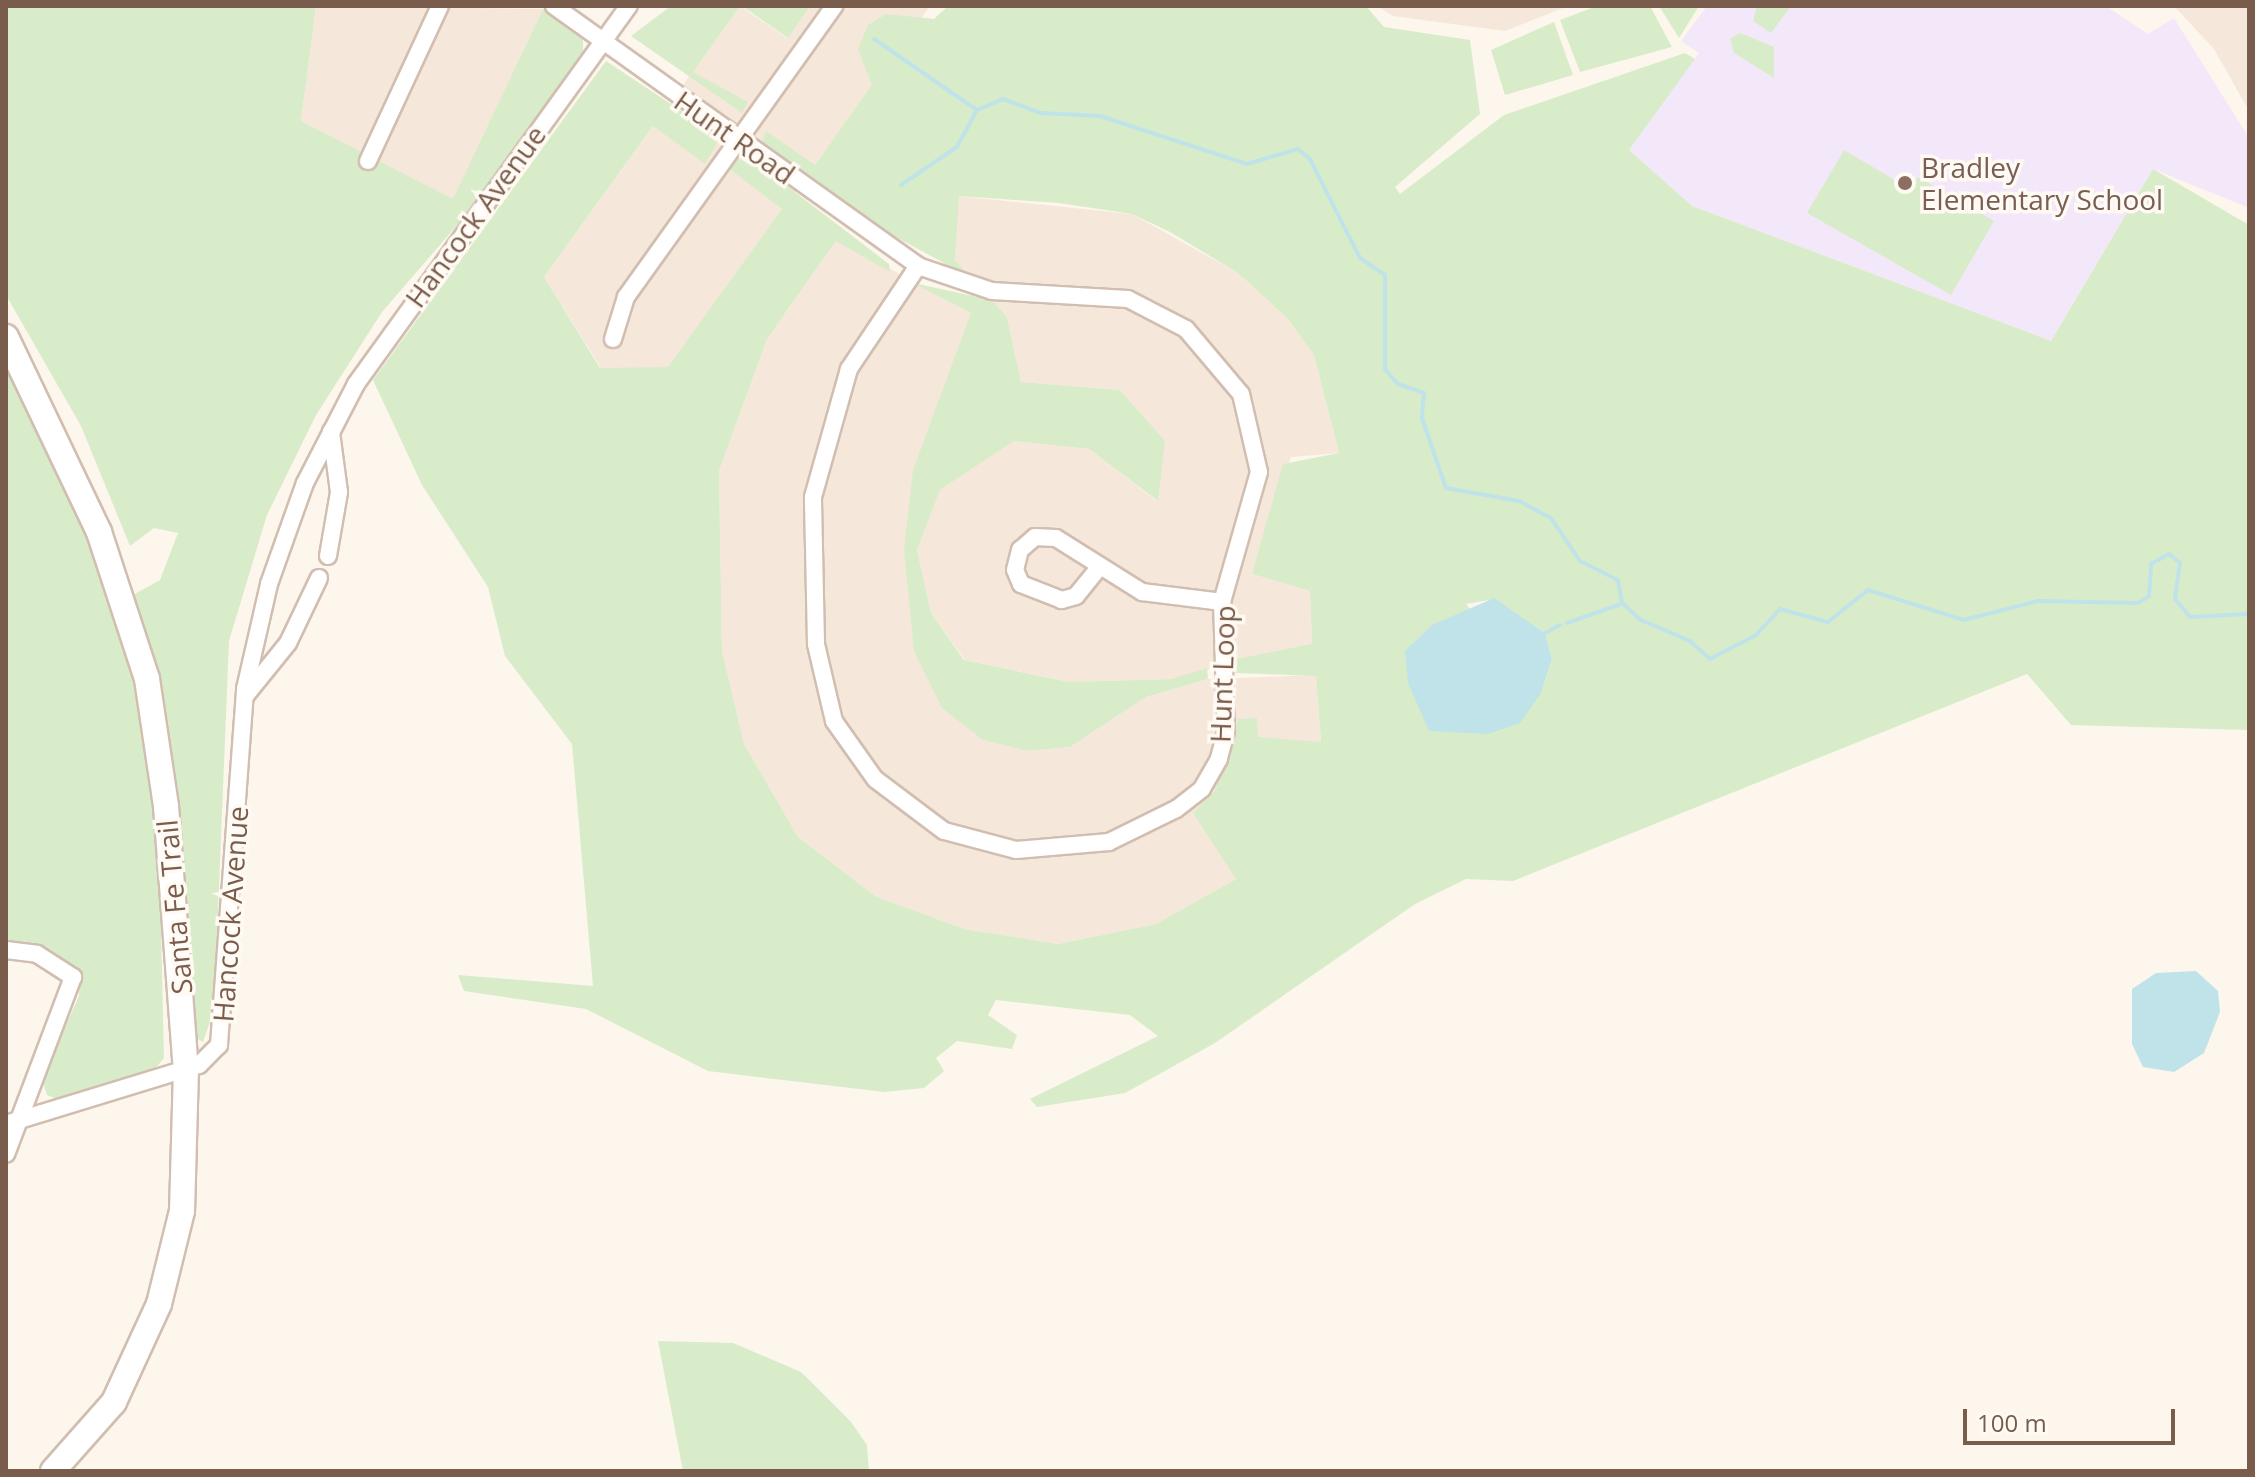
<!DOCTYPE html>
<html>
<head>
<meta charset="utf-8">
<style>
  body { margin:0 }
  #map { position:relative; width:2255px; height:1477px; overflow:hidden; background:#fdf6ec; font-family:"Open Sans",sans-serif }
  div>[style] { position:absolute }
  .residential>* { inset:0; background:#f5e8da }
  .education>* { inset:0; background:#f3e8fa }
  .green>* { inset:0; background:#d8ecc9 }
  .water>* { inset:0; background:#bfe3e8 }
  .stream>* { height:4px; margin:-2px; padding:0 2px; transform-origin:2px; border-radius:2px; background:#bfe3e8 }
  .roads { filter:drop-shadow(2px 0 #d1beb0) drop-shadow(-2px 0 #d1beb0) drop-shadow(0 2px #d1beb0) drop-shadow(0 -2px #d1beb0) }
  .street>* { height:16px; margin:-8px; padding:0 8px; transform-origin:8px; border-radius:8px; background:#fff }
  .secondary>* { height:24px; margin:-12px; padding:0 12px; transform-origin:12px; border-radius:12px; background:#fff }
  .dots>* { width:22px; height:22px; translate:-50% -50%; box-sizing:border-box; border:4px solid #fffaf3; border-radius:50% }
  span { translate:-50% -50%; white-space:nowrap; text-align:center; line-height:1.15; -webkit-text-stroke:7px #fffaf3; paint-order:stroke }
  .street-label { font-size:28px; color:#7a5c4d }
  .education-label { font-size:28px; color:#785e54 }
  .left { translate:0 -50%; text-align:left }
  .frame { position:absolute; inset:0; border:8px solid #7a5c4d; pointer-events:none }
  .scale { position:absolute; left:1963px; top:1409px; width:212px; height:36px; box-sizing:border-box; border:4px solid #7a5c4d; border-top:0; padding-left:10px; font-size:24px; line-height:28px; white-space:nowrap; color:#7a5c4d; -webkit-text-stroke:6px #fffaf3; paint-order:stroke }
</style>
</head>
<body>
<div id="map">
  <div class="residential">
    <i style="clip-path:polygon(316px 6px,543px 9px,454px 200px,301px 121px)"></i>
    <i style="clip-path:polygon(740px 6px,787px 38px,810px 6px,930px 6px,668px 368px,601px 368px,544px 277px)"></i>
    <i style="clip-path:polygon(1377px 6px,1568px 6px,1505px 31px,1393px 16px)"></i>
    <i style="clip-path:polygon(2174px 6px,2249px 6px,2249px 111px,2214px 49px)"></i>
    <i style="clip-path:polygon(958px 196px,1132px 214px,1238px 273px,1287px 318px,1314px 355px,1339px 453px,1291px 457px,1252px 574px,1310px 591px,1312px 645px,1171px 679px,1069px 682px,965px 660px,931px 613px,917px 550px,940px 490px,1014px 441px,1089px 449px,1157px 501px,1165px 442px,1120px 390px,1021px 382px,1007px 317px,955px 260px)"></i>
    <i style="clip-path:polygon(837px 240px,971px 313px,904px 549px,983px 740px,1027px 751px,1070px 747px,1146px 697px,1208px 679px,1316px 675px,1321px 742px,1236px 879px,1156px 924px,1058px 944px,964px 929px,875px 896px,798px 837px,744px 744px,722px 651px,719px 471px,767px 339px)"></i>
  </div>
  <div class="education">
    <i style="clip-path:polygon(1707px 6px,2106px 6px,2148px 34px,2174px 18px,2249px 138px,2249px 208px,2153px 169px,2051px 341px,1692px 206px,1629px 150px,1699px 53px,1681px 41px)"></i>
  </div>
  <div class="green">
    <i style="clip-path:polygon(6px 6px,316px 6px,301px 121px,453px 199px,543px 9px,583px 40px,583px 54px,465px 216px,382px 312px,316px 415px,267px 515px,229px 641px,214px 1010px,203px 1042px,194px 1037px,175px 783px,133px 595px,160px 580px,178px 533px,154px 528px,130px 546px,81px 426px,6px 295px)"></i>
    <i style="clip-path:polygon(671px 6px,740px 6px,693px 72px,748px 102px,742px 113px,631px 36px)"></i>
    <i style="clip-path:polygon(742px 6px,810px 6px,788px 38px)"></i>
    <i style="clip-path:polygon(evenodd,968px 6px,1366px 6px,1384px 27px,1470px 40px,1480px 114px,1395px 187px,1400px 194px,1504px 115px,1685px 53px,1695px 59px,1629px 150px,1692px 206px,2051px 341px,2153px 169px,2249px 225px,2249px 730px,2071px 725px,2027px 674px,1513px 881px,1466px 879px,1415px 904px,1215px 1043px,1125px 1093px,1037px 1107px,1030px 1099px,1158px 1036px,1130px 1015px,996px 1000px,988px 1015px,1017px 1035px,1012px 1049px,957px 1041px,936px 1058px,944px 1071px,924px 1088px,884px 1092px,708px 1071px,586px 1009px,464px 991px,458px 975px,593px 986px,572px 744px,505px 656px,488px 587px,422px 485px,373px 380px,606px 61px,713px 132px,717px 144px,705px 164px,653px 126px,544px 277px,600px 368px,668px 367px,782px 209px,728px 168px,737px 159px,753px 160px,889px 264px,890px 272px,836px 241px,767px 339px,719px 471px,722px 651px,744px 744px,798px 837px,875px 896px,964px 929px,1058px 944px,1156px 924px,1236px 879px,1193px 813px,1215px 791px,1238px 719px,1257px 718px,1258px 737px,1321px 742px,1316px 676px,1235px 673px,1236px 659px,1312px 644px,1310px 591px,1252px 574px,1283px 464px,1339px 453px,1314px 355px,1287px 318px,1238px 273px,1170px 232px,1132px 214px,1059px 203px,959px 196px,955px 260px,967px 273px,953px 268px,887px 232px,762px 142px,766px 131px,815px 165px,872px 85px,858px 49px,868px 25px,886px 14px,934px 19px,946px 8px,968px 6px,1494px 599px,1545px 633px,1552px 659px,1541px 693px,1466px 604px,1494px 599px)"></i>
    <i style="clip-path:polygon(1597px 6px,1650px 6px,1672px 47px,1580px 72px,1560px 20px)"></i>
    <i style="clip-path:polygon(1659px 6px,1699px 6px,1679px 38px)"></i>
    <i style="clip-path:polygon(1757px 6px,1791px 6px,1771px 33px,1753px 21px)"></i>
    <i style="clip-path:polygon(1554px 22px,1573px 75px,1505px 95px,1491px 50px)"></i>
    <i style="clip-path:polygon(1740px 33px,1774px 47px,1774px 78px,1734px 53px,1730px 39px)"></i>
    <i style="clip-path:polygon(1844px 150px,1910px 189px,1918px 177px,1994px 221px,1951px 295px,1807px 213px)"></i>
    <i style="clip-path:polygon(913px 283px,992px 300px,1007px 317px,1021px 382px,1120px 390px,1165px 441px,1158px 501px,1089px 449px,1014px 441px,940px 490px,917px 550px,931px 613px,964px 660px,1069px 682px,1171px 679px,1207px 668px,1208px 679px,1146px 697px,1070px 747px,1027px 751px,983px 740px,942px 708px,914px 651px,904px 549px,913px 470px,971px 313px)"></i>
    <i style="clip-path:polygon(6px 356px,93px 547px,130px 660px,158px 801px,164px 1058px,154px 1070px,59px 1100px,47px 1095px,42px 1079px,79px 996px,80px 978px,6px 943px)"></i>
    <i style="clip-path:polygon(658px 1341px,733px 1343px,801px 1372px,851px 1422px,867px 1445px,869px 1471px,683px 1471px)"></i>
  </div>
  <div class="water">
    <i style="clip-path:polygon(1494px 598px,1545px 633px,1552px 659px,1541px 693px,1520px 723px,1488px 734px,1429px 731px,1408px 683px,1405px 651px,1432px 625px)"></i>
    <i style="clip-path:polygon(2196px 971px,2218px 991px,2220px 1012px,2204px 1053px,2174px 1072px,2143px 1067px,2132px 1044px,2132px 989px,2156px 973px)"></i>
  </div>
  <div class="stream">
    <i style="left:874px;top:39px;width:125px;rotate:34.6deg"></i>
    <i style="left:977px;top:110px;width:28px;rotate:-23deg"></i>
    <i style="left:1003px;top:99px;width:40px;rotate:20.2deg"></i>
    <i style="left:1041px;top:113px;width:59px;rotate:2.9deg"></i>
    <i style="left:1100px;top:116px;width:155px;rotate:18.1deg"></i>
    <i style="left:1247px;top:164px;width:53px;rotate:-16.4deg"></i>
    <i style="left:1298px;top:149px;width:16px;rotate:40deg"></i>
    <i style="left:1310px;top:159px;width:111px;rotate:63.2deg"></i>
    <i style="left:1360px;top:258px;width:30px;rotate:34deg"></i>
    <i style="left:1385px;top:275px;width:94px;rotate:90deg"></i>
    <i style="left:1385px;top:369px;width:20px;rotate:49deg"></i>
    <i style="left:1398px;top:384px;width:28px;rotate:19deg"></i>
    <i style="left:1424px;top:393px;width:25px;rotate:95deg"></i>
    <i style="left:1422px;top:418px;width:74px;rotate:71.1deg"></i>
    <i style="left:1446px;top:488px;width:74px;rotate:10.1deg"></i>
    <i style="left:1519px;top:501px;width:36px;rotate:28deg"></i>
    <i style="left:1551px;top:518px;width:52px;rotate:56deg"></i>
    <i style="left:1580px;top:561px;width:42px;rotate:26.6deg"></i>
    <i style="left:1618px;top:580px;width:23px;rotate:80deg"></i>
    <i style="left:1622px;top:603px;width:25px;rotate:42deg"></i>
    <i style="left:1641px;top:620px;width:53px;rotate:23.2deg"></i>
    <i style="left:1690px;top:641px;width:27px;rotate:42deg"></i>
    <i style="left:1710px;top:659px;width:52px;rotate:-27.6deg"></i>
    <i style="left:1756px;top:635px;width:35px;rotate:-47deg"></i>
    <i style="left:1780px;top:609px;width:50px;rotate:15.2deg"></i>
    <i style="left:1828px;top:622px;width:51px;rotate:-38.7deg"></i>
    <i style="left:1868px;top:590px;width:101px;rotate:17.4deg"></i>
    <i style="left:1964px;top:620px;width:76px;rotate:-14.4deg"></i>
    <i style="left:2038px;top:601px;width:100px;rotate:1.1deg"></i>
    <i style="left:2138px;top:603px;width:13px;rotate:-32deg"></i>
    <i style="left:2149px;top:596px;width:32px;rotate:-86deg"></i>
    <i style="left:2151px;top:564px;width:21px;rotate:-29deg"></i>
    <i style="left:2169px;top:554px;width:14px;rotate:39deg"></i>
    <i style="left:2180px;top:563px;width:36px;rotate:98deg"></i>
    <i style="left:2175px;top:599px;width:23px;rotate:50deg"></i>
    <i style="left:2190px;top:617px;width:59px;rotate:-2.9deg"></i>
    <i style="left:901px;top:185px;width:68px;rotate:-34.2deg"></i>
    <i style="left:957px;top:147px;width:42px;rotate:-61.6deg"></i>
    <i style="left:1567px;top:623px;width:57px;rotate:-19.4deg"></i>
    <i style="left:1545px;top:633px;width:17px;rotate:-28deg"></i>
  </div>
  <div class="roads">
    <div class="street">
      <i style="left:554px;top:6px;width:447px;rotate:35.5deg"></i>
      <i style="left:918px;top:266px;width:78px;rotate:18.7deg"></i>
      <i style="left:992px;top:291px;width:136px;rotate:3.4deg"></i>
      <i style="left:1128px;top:299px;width:65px;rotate:27.3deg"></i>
      <i style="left:1186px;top:329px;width:85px;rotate:49.8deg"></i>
      <i style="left:1241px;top:394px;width:80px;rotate:77deg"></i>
      <i style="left:1259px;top:472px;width:135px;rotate:105.9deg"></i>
      <i style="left:1222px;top:602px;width:130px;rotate:88.2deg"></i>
      <i style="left:1226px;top:732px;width:28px;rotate:105deg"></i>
      <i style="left:1219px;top:759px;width:34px;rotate:120deg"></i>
      <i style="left:1202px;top:789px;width:33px;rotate:142deg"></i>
      <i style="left:1176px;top:809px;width:75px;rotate:153.8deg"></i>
      <i style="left:1109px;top:842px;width:93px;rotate:175.1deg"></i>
      <i style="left:1016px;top:850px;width:74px;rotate:-165.2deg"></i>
      <i style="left:944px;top:831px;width:86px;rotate:-143deg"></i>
      <i style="left:875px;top:779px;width:71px;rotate:-125.3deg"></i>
      <i style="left:834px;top:721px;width:79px;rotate:-103.2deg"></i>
      <i style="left:816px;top:644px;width:147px;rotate:-91.2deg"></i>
      <i style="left:813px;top:497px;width:133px;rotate:-74.3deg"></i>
      <i style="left:849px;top:369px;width:124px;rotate:-56.2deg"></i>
      <i style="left:368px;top:161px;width:171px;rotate:-65.1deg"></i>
      <i style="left:613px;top:339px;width:44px;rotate:-72.8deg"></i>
      <i style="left:626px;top:297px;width:358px;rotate:-54.4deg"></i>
      <i style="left:328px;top:556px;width:65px;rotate:-80.2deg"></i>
      <i style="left:339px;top:492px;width:61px;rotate:-97.6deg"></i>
      <i style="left:1097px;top:570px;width:33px;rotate:129deg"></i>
      <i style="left:1076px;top:596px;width:15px;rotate:164deg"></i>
      <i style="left:1062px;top:600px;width:44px;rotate:-158.7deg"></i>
      <i style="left:1021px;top:584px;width:15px;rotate:-113deg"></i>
      <i style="left:1015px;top:570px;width:21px;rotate:-76deg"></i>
      <i style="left:1020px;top:550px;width:20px;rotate:-41deg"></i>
      <i style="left:1035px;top:537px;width:21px;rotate:3deg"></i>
      <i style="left:1056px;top:538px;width:102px;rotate:32.1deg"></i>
      <i style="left:1142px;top:592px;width:81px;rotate:7.1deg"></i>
      <i style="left:246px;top:695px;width:67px;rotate:-51.1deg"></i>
      <i style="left:288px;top:643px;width:72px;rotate:-64.5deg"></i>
      <i style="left:6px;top:950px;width:31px;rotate:7deg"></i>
      <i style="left:37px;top:954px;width:43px;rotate:32.6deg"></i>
      <i style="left:73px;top:977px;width:189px;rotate:110.7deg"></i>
      <i style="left:6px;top:1124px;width:202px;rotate:-17deg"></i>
      <i style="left:199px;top:1065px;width:28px;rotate:-45deg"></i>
      <i style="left:219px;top:1045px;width:357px;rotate:-85.8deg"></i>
      <i style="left:245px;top:689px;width:108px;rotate:-77.1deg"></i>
      <i style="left:269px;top:584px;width:107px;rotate:-70.4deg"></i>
      <i style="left:305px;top:483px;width:111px;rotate:-62.7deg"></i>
      <i style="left:356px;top:384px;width:466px;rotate:-54.2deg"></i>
    </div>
    <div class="secondary">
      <i style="left:6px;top:337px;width:216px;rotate:64.5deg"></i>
      <i style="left:99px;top:532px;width:155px;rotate:71.9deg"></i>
      <i style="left:147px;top:679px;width:128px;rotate:81.5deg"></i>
      <i style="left:166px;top:806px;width:264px;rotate:85.7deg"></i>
      <i style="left:186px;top:1069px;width:142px;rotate:91.6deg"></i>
      <i style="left:182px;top:1211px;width:96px;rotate:103.9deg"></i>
      <i style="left:159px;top:1304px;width:108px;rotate:114.7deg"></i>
      <i style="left:114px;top:1402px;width:92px;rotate:131.5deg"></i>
    </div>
  </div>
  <div class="dots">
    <i style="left:1905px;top:183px;background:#8d6e63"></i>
  </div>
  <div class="street-label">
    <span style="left:735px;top:137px;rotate:35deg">Hunt Road</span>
    <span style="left:475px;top:216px;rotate:-54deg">Hancock Avenue</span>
    <span style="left:1222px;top:674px;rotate:-88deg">Hunt Loop</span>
    <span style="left:174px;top:907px;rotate:-95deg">Santa Fe Trail</span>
    <span style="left:230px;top:914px;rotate:-86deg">Hancock Avenue</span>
  </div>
  <div class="education-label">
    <span class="left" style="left:1921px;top:183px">Bradley<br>Elementary School</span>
  </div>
  <div class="frame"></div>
  <div class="scale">100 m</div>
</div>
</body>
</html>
